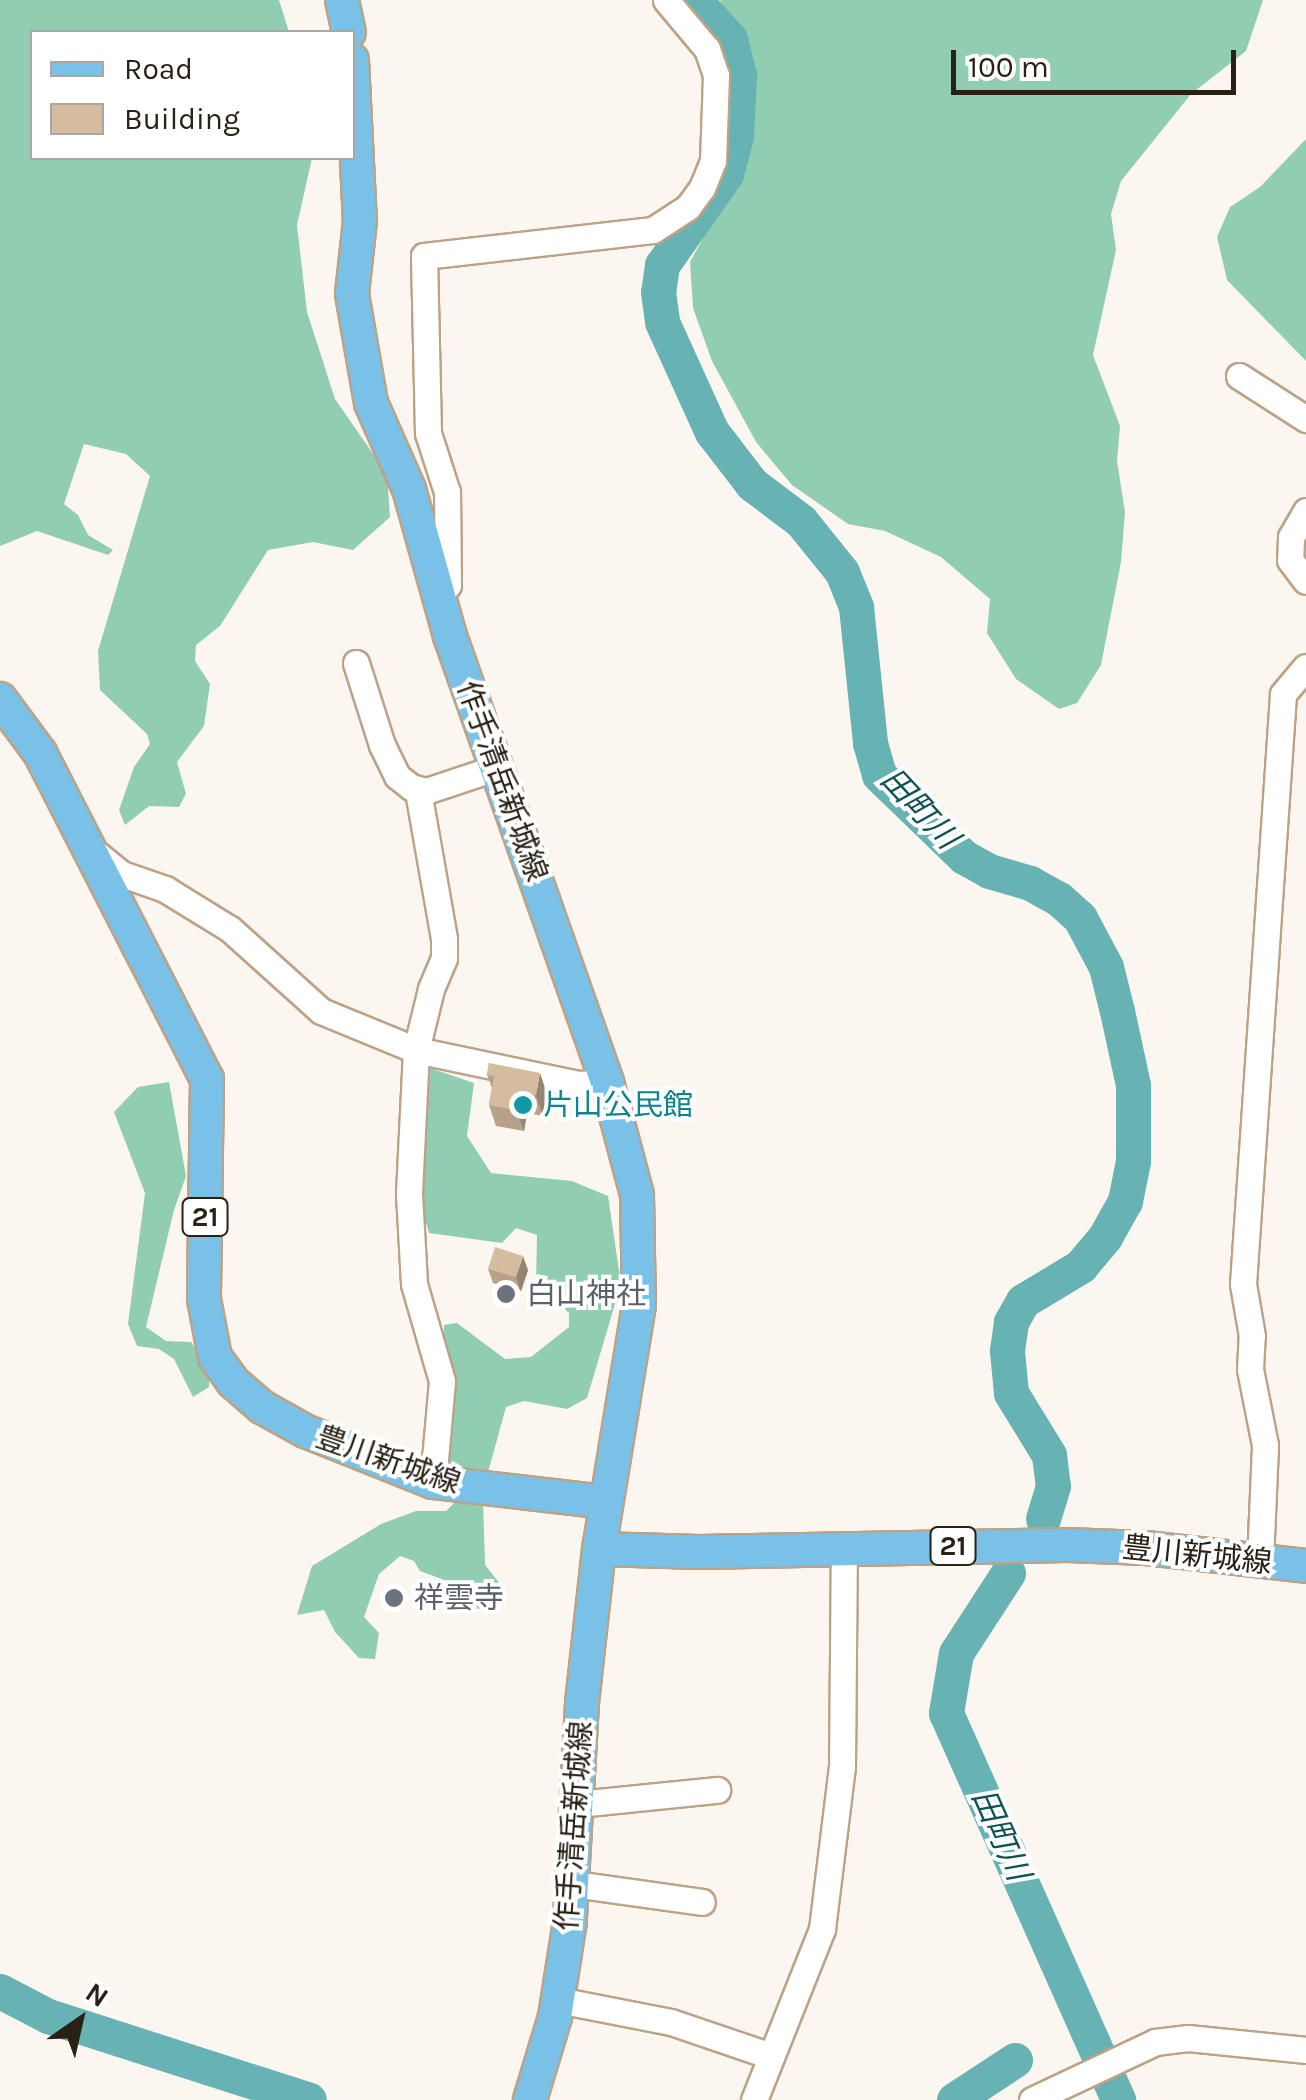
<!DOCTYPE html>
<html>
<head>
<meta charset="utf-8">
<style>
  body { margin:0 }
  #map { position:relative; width:1306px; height:2100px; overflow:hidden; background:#fcf6f0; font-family:Karla,"Noto Sans JP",sans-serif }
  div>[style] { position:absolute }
  .forest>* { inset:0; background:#91ceb1 }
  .river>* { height:35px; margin:-17.5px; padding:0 17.5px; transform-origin:17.5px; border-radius:17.5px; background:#67b2b2 }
  .roads { filter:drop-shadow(2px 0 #bca387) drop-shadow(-2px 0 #bca387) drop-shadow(0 2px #bca387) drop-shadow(0 -2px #bca387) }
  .minor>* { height:25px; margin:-12.5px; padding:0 12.5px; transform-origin:12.5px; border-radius:12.5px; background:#fff }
  .major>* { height:32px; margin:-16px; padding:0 16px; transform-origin:16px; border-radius:16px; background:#7ac1e8 }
  .wall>* { inset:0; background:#b7a289 }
  .shaded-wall>* { inset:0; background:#95846f }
  .building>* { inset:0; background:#d5bc9f }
  .dots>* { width:28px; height:28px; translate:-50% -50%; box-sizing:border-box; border:5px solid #fff; border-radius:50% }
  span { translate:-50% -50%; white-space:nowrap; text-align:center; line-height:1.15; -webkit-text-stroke:8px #fff; paint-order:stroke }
  .shield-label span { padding:2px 8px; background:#fff; border:2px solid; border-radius:8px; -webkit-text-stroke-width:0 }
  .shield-label { font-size:28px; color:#2a2115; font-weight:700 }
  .street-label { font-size:30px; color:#2a2115 }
  .culture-label { font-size:30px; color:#0d838f }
  .left { translate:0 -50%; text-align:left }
  .worship-label { font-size:30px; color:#5b616d }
  .water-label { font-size:32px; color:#0f5253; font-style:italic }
  .legend { position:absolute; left:30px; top:30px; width:325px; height:130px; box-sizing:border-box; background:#fff; border:2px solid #aaa6a1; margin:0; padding:12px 18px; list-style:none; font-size:30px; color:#2a2115 }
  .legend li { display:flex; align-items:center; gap:20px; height:50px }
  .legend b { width:50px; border:2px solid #aaa6a1 }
  .north { position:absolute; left:30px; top:1970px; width:100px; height:100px; -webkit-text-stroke:8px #fff; paint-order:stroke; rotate:34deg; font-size:28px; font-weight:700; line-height:40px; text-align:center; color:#2a2115 }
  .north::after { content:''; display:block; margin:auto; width:35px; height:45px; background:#2a2115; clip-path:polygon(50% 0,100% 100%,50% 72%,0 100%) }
  .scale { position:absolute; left:951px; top:50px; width:285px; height:45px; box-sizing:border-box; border:5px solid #2a2115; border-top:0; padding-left:12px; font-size:30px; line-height:35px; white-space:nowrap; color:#2a2115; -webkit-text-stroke:8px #fff; paint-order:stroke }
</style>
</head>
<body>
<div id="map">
  <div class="forest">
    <i style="clip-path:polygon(0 0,279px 0,289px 32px,32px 32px,32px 158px,312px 158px,297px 225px,307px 312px,335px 399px,387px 474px,390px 517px,353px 550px,313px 542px,268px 550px,220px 626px,196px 645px,195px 661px,210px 684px,204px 726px,177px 762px,186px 794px,179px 807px,149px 806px,125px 825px,119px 810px,134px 767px,150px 744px,147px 734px,100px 690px,98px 651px,150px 476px,126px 454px,84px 444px,64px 504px,78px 515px,88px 535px,113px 550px,108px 555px,37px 531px,0 546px)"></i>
    <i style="clip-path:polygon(720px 0,1263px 0,1246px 51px,1191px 94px,1121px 181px,1111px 214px,1116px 250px,1093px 355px,1120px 426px,1117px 461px,1125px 512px,1121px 562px,1101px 665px,1077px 703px,1059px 709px,1016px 679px,987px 633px,990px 599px,941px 557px,885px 531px,848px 524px,792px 485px,756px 442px,712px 361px,693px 308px,690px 262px,743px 165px,752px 123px,749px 60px)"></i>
    <i style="clip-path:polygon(1306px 139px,1306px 361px,1227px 280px,1217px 237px,1230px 207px,1260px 187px)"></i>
    <i style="clip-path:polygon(430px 1068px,474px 1083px,467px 1136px,491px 1173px,572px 1181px,608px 1196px,621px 1284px,587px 1398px,567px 1409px,524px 1401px,506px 1407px,487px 1476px,442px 1472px,444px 1325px,457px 1323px,505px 1359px,531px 1357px,569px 1327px,569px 1313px,536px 1284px,537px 1235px,516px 1228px,502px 1243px,429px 1233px,418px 1196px,421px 1089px)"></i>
    <i style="clip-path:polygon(169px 1082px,186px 1176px,174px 1210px,146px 1327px,166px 1341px,191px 1342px,209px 1367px,209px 1387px,193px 1397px,174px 1359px,159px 1349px,137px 1346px,128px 1324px,145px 1193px,114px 1112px,138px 1087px)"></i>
    <i style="clip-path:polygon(459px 1498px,483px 1501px,485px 1565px,501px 1585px,489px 1608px,470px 1609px,444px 1580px,420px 1571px,414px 1561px,400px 1556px,379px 1574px,364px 1617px,379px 1633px,375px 1659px,359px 1658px,335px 1632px,324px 1610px,297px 1615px,312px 1566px,381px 1524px,416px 1511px,446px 1511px)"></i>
  </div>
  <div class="river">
    <i style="left:695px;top:0;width:52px;rotate:48.1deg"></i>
    <i style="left:730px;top:39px;width:38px;rotate:76deg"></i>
    <i style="left:739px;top:76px;width:60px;rotate:92.9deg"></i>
    <i style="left:736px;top:136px;width:39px;rotate:105deg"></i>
    <i style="left:726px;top:174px;width:111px;rotate:125.1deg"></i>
    <i style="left:662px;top:265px;width:27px;rotate:98deg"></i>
    <i style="left:658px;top:292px;width:30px;rotate:82deg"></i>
    <i style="left:662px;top:322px;width:121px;rotate:65.6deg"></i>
    <i style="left:712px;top:432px;width:66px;rotate:52.4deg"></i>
    <i style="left:752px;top:484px;width:61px;rotate:37.1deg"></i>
    <i style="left:801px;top:521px;width:65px;rotate:51.2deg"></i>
    <i style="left:842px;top:572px;width:38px;rotate:68deg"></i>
    <i style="left:856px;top:607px;width:137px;rotate:84.1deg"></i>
    <i style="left:870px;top:743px;width:33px;rotate:74deg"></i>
    <i style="left:879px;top:775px;width:118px;rotate:44deg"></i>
    <i style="left:964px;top:857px;width:29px;rotate:29deg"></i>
    <i style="left:989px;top:871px;width:43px;rotate:16.3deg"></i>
    <i style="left:1030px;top:883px;width:33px;rotate:29deg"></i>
    <i style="left:1059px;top:899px;width:28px;rotate:42deg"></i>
    <i style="left:1080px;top:918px;width:55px;rotate:62deg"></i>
    <i style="left:1106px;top:967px;width:45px;rotate:76deg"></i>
    <i style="left:1117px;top:1011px;width:76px;rotate:77.8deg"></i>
    <i style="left:1133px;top:1085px;width:76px;rotate:90deg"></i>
    <i style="left:1133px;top:1161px;width:41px;rotate:101.3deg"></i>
    <i style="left:1125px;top:1201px;width:41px;rotate:119.1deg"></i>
    <i style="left:1105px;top:1237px;width:38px;rotate:130deg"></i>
    <i style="left:1081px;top:1266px;width:68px;rotate:148.9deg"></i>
    <i style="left:1023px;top:1301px;width:24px;rotate:120deg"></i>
    <i style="left:1011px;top:1322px;width:29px;rotate:98deg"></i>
    <i style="left:1007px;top:1351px;width:42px;rotate:84.6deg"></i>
    <i style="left:1011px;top:1393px;width:73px;rotate:58.5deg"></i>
    <i style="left:1049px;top:1455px;width:31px;rotate:83deg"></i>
    <i style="left:1053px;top:1486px;width:34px;rotate:107deg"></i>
    <i style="left:1008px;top:1573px;width:95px;rotate:123deg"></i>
    <i style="left:956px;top:1653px;width:61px;rotate:99.5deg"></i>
    <i style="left:946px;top:1713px;width:424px;rotate:66deg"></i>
    <i style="left:0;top:1991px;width:54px;rotate:27.5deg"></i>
    <i style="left:48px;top:2016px;width:274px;rotate:17.8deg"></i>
    <i style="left:954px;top:2100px;width:73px;rotate:-33.3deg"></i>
  </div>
  <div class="roads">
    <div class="minor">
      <i style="left:1239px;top:376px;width:80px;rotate:32.7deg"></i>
      <i style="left:1306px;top:511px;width:30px;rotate:120deg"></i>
      <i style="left:1291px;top:537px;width:23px;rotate:92deg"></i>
      <i style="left:1290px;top:560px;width:26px;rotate:53deg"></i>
      <i style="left:439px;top:596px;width:14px;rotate:-51deg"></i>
      <i style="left:448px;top:585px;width:93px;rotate:-90.6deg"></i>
      <i style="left:447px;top:492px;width:62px;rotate:-107.9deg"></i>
      <i style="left:428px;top:433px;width:177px;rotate:-91.3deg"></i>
      <i style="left:424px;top:256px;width:230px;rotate:-6.5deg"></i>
      <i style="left:653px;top:230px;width:42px;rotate:-33.3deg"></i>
      <i style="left:688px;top:207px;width:24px;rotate:-54deg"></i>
      <i style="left:702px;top:188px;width:29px;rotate:-68deg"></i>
      <i style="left:713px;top:161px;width:86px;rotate:-88deg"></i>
      <i style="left:716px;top:75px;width:28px;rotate:-109deg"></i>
      <i style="left:707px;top:49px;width:64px;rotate:-129.9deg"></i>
      <i style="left:356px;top:663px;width:86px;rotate:72.4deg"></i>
      <i style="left:382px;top:745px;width:34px;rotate:64deg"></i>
      <i style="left:397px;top:776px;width:18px;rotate:38deg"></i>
      <i style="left:411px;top:787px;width:16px;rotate:15deg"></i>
      <i style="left:426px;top:791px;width:76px;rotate:-18.4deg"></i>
      <i style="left:418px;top:791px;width:150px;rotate:80deg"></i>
      <i style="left:444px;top:939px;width:19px;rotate:90deg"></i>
      <i style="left:444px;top:958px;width:34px;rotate:113deg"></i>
      <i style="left:431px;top:989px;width:63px;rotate:103.8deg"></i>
      <i style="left:416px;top:1050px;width:144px;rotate:92.8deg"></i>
      <i style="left:409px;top:1194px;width:90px;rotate:86.8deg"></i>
      <i style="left:414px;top:1284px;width:101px;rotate:73.9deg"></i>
      <i style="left:442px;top:1381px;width:101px;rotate:95.1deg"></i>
      <i style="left:92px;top:850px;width:38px;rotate:39deg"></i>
      <i style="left:122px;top:874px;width:46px;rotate:19.2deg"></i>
      <i style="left:165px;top:889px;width:76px;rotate:31.6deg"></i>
      <i style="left:230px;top:929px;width:122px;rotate:42deg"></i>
      <i style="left:321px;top:1011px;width:103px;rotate:22.3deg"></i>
      <i style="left:416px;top:1050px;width:167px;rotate:11.8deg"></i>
      <i style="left:579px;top:1084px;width:28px;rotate:-4deg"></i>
      <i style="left:1260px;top:1561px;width:116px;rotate:-87.5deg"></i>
      <i style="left:1265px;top:1445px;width:77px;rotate:-101.2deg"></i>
      <i style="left:1250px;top:1369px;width:33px;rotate:-87deg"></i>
      <i style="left:1252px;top:1336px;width:53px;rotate:-99.8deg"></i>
      <i style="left:1243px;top:1284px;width:591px;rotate:-86.12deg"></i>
      <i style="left:1283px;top:694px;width:35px;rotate:-50deg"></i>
      <i style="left:578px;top:1804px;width:140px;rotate:-5.8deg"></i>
      <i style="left:574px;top:1884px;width:129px;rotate:8deg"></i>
      <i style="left:558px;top:2000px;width:115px;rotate:11deg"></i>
      <i style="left:671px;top:2022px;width:106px;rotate:18.8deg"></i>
      <i style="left:754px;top:2100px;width:184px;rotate:-68.3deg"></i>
      <i style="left:822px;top:1929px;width:163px;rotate:-83deg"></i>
      <i style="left:842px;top:1767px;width:218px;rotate:-89.5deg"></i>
      <i style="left:1032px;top:2100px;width:136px;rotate:-25.2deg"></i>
      <i style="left:1155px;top:2042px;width:33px;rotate:-7deg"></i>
      <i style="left:1188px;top:2038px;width:119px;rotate:5.8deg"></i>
    </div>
    <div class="major">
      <i style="left:342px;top:0;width:33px;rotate:78deg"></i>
      <i style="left:352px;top:60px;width:161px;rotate:87.2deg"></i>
      <i style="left:360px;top:221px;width:73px;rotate:96.3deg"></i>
      <i style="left:352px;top:294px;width:111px;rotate:80.1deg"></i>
      <i style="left:371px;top:403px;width:94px;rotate:66.2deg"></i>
      <i style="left:409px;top:489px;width:153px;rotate:74.4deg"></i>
      <i style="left:450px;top:636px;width:473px;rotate:70.6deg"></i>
      <i style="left:607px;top:1082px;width:117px;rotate:75.1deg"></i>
      <i style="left:637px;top:1195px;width:110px;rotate:89deg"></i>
      <i style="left:639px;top:1305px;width:247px;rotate:99.3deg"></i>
      <i style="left:599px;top:1549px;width:155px;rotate:96.3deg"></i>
      <i style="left:582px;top:1703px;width:218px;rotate:93.2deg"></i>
      <i style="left:570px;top:1921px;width:97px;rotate:98.9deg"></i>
      <i style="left:555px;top:2017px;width:87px;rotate:106.8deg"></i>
      <i style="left:0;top:699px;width:67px;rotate:53.5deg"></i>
      <i style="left:40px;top:753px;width:366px;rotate:62.9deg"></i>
      <i style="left:207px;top:1079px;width:220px;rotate:90.8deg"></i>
      <i style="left:204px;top:1299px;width:59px;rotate:79.3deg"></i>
      <i style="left:215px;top:1357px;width:31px;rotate:54deg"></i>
      <i style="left:233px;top:1382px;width:38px;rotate:41deg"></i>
      <i style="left:262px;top:1407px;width:49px;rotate:29.2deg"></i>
      <i style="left:305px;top:1431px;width:138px;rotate:21.7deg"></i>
      <i style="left:433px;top:1482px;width:174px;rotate:6.6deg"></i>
      <i style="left:599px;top:1549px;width:100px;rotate:1.7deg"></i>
      <i style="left:699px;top:1552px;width:369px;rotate:-1.1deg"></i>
      <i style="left:1068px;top:1545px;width:78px;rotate:2.2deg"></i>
      <i style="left:1146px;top:1548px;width:161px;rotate:6.4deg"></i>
    </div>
  </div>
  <div class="wall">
    <i style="clip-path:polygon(489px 1063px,547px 1094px,543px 1116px,527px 1113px,524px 1131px,496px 1126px,489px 1105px,492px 1088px,487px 1075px)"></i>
    <i style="clip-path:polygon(488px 1269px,528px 1270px,521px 1291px,493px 1283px)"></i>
  </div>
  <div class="shaded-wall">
    <i style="clip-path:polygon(540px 1073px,547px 1094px,543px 1116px,536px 1095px)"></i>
    <i style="clip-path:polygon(520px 1092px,527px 1113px,524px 1131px,516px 1110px)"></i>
    <i style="clip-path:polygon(523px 1256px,528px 1270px,521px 1291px,516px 1277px)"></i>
  </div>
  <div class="building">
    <i style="clip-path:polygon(489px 1063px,540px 1073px,536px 1095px,520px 1092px,516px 1110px,489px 1105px,494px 1076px,487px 1075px)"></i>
    <i style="clip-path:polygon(495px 1247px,523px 1256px,516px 1277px,488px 1269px)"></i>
  </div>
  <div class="dots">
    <i style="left:523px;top:1105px;background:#0f9aa8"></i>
    <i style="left:506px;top:1294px;background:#6b7280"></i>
    <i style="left:394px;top:1598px;background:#6b7280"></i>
  </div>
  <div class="shield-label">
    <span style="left:205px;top:1217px">21</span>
    <span style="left:953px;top:1546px">21</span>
  </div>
  <div class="street-label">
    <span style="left:502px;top:781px;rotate:70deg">作手清岳新城線</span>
    <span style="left:388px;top:1460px;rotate:19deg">豊川新城線</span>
    <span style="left:1197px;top:1555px;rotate:6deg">豊川新城線</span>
    <span style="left:574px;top:1826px;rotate:-86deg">作手清岳新城線</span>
  </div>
  <div class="culture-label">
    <span class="left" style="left:543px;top:1105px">片山公民館</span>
  </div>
  <div class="worship-label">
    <span class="left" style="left:526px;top:1294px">白山神社</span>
    <span class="left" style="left:414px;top:1598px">祥雲寺</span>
  </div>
  <div class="water-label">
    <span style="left:919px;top:809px;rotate:47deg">田町川</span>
    <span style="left:1000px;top:1835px;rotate:66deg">田町川</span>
  </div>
  <ul class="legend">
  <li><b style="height:12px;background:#7ac1e8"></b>Road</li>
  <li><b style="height:28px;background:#d5bc9f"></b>Building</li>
  </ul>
  <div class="north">N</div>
  <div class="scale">100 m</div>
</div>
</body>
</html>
